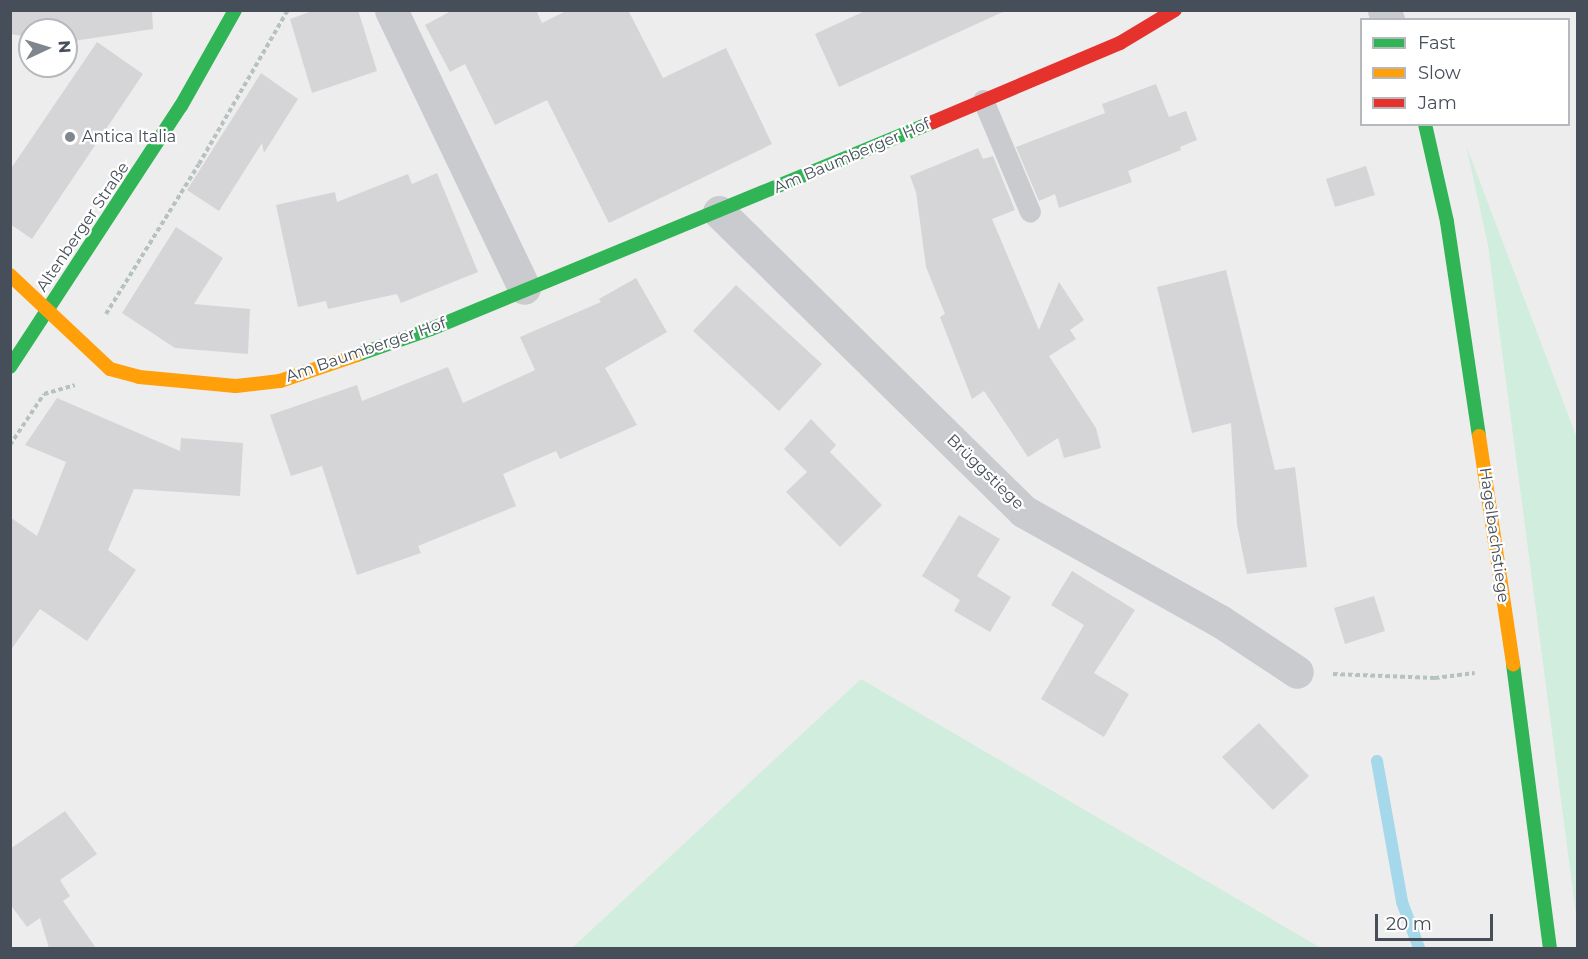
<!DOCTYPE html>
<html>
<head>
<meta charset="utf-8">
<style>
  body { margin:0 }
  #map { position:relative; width:1588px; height:959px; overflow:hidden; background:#eeeded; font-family:Montserrat,sans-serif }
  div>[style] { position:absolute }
  .green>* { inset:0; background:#d1edde }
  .stream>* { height:12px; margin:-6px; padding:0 6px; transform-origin:6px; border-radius:6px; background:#a6d8eb }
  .building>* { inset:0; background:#d5d5d7 }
  .path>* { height:4px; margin-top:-2px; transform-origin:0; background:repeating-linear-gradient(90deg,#b6c2be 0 4.5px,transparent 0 7.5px) }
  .lane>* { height:21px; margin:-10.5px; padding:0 10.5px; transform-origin:10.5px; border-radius:10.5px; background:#c9cbce }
  .street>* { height:33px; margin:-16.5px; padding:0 16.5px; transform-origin:16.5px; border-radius:16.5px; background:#c9cbce }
  .fast>* { height:14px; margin:-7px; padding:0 7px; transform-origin:7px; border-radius:7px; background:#30b455 }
  .slow>* { height:14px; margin:-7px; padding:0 7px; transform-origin:7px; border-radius:7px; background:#ff9f0a }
  .jam>* { height:14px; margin:-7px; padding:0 7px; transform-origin:7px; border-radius:7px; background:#e5322d }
  .dots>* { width:16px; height:16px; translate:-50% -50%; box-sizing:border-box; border:3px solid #fff; border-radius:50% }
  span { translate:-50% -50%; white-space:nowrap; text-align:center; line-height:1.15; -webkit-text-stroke:4.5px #fff; paint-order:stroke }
  .poi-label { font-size:16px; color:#454e59 }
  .left { translate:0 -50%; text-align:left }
  .street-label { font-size:16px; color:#454e59 }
  .frame { position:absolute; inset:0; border:12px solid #454e59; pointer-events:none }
  .legend { position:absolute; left:1360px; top:18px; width:210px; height:108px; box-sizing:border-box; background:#fff; border:2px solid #b5b8bd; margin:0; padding:8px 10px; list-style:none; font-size:18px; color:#454e59 }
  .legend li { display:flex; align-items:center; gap:12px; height:30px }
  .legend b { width:30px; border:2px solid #b5b8bd }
  .north { position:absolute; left:18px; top:18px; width:60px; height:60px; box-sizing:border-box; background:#fff; border:2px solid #b5b8bd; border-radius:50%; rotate:86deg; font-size:16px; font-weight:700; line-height:24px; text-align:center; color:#454e59 }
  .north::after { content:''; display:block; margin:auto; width:21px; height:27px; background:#80868d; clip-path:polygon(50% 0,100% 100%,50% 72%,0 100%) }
  .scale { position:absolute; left:1375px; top:914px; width:118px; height:27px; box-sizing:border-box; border:3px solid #454e59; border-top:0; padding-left:8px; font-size:18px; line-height:21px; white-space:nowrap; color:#454e59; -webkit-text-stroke:4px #fff; paint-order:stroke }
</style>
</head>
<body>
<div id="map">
  <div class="green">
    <i style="clip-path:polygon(1466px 145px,1577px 438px,1577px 922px,1488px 245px)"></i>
    <i style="clip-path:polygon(861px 679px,1321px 948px,572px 948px)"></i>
  </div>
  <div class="stream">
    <i style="left:1377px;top:761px;width:143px;rotate:79.9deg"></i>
    <i style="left:1402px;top:902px;width:49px;rotate:69.7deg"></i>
  </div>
  <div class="building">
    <i style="clip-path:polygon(10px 10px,152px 10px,153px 29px,67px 42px,66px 30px,30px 30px,30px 37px,10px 34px)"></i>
    <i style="clip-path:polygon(315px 10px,358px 10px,377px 71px,312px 93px,290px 19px)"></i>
    <i style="clip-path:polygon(453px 10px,536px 10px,542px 23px,568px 10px,628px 10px,663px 78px,726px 48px,772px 144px,609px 223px,547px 100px,495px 125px,465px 64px,450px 72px,425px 25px)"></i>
    <i style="clip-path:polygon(867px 10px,1007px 10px,839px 87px,815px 34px)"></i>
    <i style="clip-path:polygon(97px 42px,143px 74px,32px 239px,10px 224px,10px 170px)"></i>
    <i style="clip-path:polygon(261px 73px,298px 99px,264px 153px,262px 143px,219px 211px,187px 190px)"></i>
    <i style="clip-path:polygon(1156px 84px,1169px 117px,1186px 111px,1197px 140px,1180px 147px,1181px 150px,1128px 171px,1132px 182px,1059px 208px,1055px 194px,1039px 201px,1016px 147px,1105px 113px,1102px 104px)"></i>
    <i style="clip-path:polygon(978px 148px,983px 159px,993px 156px,1015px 210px,992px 219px,1039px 330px,1059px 282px,1084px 320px,1070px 330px,1076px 339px,1049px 356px,1096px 428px,1101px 448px,1064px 458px,1058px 438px,1028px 457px,984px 391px,972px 399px,940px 317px,945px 314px,926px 267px,916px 192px,910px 176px)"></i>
    <i style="clip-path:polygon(1366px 166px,1375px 195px,1335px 207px,1326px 179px)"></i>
    <i style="clip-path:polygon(437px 173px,478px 272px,401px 303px,397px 294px,328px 309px,326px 301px,298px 307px,276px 205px,335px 192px,337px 202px,408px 174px,412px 184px)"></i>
    <i style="clip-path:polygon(176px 227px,223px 258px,194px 304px,250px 309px,248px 354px,175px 348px,122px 313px)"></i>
    <i style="clip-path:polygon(1226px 270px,1275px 470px,1295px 467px,1307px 567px,1247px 574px,1237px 525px,1231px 423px,1192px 433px,1157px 287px)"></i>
    <i style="clip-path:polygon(636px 278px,667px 332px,605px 368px,637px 425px,560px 459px,556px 451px,503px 474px,516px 506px,418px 546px,421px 553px,357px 575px,322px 466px,291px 476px,270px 415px,357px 385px,362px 401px,448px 367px,463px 403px,535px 370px,520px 337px,601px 302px,599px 299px)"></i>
    <i style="clip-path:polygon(736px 285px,822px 364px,779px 411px,693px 331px)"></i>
    <i style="clip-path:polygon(57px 398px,180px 451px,181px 438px,243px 443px,240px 496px,134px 489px,108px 550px,136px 570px,87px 641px,40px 609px,10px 651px,10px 517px,37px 536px,66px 462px,25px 445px)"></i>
    <i style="clip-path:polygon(811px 419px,836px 445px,830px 452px,882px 505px,840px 547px,786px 492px,807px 472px,784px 449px)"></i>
    <i style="clip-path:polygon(959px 515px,1000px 539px,977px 576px,1011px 597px,990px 632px,954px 611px,960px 600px,922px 576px)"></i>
    <i style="clip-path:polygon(1072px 571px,1135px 610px,1094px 673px,1129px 694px,1104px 737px,1041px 699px,1084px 625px,1051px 605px)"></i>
    <i style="clip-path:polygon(1374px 596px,1385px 631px,1345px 644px,1334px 608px)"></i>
    <i style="clip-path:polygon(1259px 723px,1309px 776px,1273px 810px,1222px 757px)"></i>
    <i style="clip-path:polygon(65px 811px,97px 854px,60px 880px,70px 896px,63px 901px,96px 948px,49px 948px,40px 918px,27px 927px,10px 904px,10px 849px)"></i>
  </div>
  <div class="path">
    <i style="left:106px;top:314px;width:176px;rotate:-58.2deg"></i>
    <i style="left:199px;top:164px;width:178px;rotate:-60deg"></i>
    <i style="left:10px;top:445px;width:61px;rotate:-56.3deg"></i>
    <i style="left:44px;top:394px;width:32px;rotate:-16deg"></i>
    <i style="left:1333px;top:674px;width:102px;rotate:2.2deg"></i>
    <i style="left:1435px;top:678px;width:40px;rotate:-7.1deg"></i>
  </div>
  <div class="lane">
    <i style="left:983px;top:100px;width:121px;rotate:67.2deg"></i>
  </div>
  <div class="street">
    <i style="left:391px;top:10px;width:308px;rotate:64.4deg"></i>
    <i style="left:1384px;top:10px;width:11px;rotate:68deg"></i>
    <i style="left:719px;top:212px;width:426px;rotate:44.5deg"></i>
    <i style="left:1023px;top:511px;width:226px;rotate:29.2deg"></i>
    <i style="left:1220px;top:621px;width:92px;rotate:33.5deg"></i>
  </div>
  <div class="fast">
    <i style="left:1425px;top:124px;width:100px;rotate:77.3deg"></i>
    <i style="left:1447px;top:222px;width:216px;rotate:81.5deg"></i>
    <i style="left:357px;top:355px;width:78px;rotate:-19.4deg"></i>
    <i style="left:431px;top:329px;width:543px;rotate:-22.41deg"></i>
    <i style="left:10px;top:367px;width:312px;rotate:-56.8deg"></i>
    <i style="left:181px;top:106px;width:110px;rotate:-60.6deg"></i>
    <i style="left:1513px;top:664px;width:286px;rotate:82.6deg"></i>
  </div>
  <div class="slow">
    <i style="left:10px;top:275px;width:137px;rotate:43.2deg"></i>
    <i style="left:110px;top:369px;width:30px;rotate:15deg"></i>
    <i style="left:139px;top:377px;width:97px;rotate:5.3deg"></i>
    <i style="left:236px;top:386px;width:44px;rotate:-6.5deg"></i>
    <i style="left:280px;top:381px;width:81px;rotate:-18.7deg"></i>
    <i style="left:1479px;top:436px;width:231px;rotate:81.5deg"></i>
  </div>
  <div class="jam">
    <i style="left:933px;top:122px;width:203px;rotate:-22.9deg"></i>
    <i style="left:1120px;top:43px;width:64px;rotate:-31deg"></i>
  </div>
  <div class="dots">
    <i style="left:70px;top:137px;background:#80868d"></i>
  </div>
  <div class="poi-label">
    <span class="left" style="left:82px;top:137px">Antica Italia</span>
  </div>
  <div class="street-label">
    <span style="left:852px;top:156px;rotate:-23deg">Am Baumberger Hof</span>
    <span style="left:83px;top:227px;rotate:-56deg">Altenberger Straße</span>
    <span style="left:366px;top:350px;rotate:-19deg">Am Baumberger Hof</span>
    <span style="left:985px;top:472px;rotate:44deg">Brüggstiege</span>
    <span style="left:1494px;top:535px;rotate:82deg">Hagelbachstiege</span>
  </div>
  <div class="frame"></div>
  <ul class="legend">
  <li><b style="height:8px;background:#30b455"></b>Fast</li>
  <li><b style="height:8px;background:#ff9f0a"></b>Slow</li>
  <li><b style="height:8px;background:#e5322d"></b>Jam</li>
  </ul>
  <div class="north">N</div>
  <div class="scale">20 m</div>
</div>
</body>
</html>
